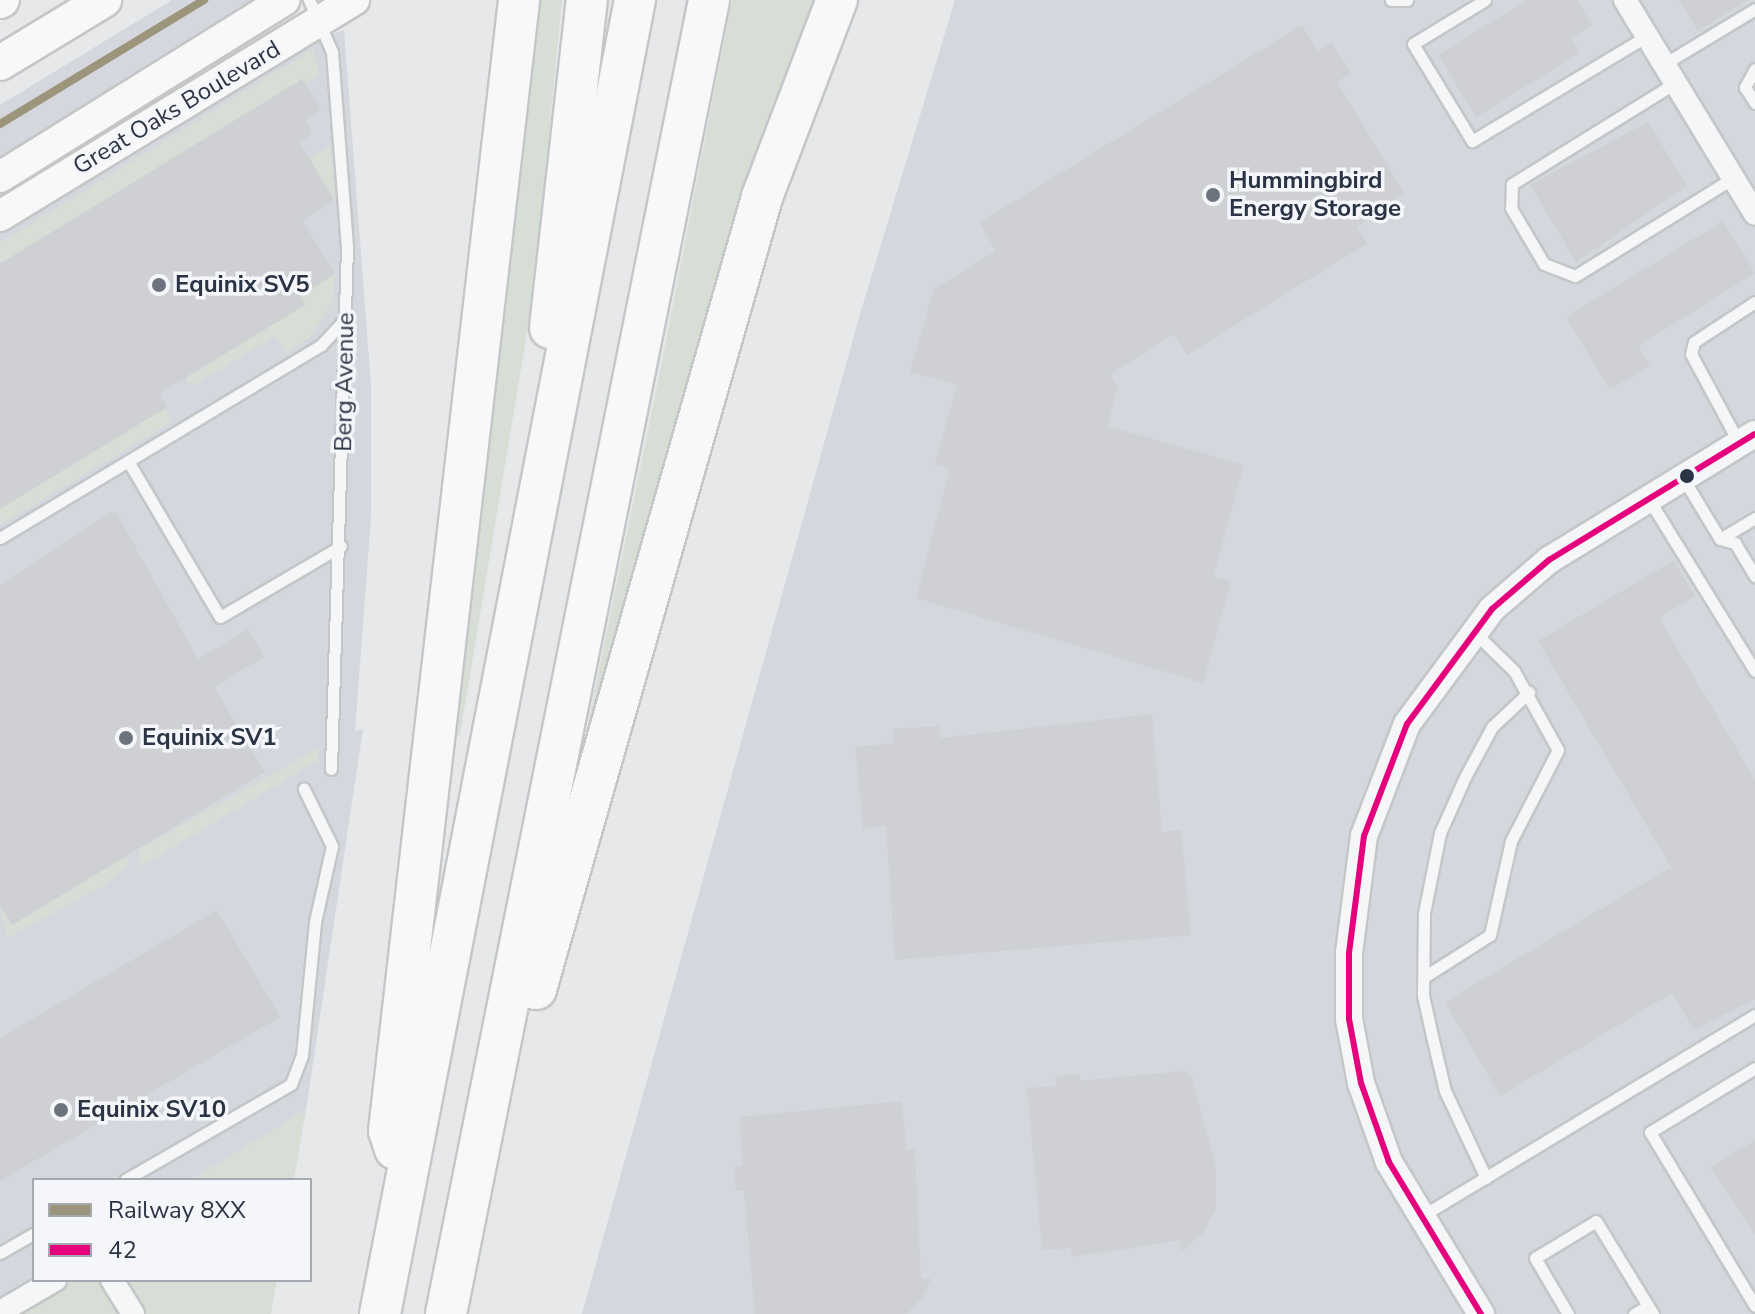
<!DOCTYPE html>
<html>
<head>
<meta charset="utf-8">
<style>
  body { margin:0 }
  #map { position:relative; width:1755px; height:1314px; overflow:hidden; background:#e6e8ea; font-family:"Nunito Sans",sans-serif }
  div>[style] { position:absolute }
  .built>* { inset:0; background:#d4d7dd }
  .green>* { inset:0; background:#d6ded6 }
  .building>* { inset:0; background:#ced0d3 }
  .roads { filter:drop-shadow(2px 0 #c4c6c8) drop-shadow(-2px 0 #c4c6c8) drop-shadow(0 2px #c4c6c8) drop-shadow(0 -2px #c4c6c8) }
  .service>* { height:11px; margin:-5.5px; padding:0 5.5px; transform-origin:5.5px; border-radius:5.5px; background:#f5f6f7 }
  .minor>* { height:22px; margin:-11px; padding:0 11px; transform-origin:11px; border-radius:11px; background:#f5f6f7 }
  .tertiary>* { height:26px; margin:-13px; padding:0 13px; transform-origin:13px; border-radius:13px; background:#f5f6f7 }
  .secondary>* { height:30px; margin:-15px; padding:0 15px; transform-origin:15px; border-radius:15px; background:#f8f8f8 }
  .primary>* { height:34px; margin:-17px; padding:0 17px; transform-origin:17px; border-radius:17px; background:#f8f8f8 }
  .motorway>* { height:40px; margin:-20px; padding:0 20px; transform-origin:20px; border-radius:20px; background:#f8f8f8 }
  .bus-1>* { height:6px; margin:-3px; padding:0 3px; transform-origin:3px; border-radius:3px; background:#e5007d }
  .rail-1>* { height:8px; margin:-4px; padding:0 4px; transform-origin:4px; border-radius:4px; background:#9d957b }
  .dots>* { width:22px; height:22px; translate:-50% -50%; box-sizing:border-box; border:4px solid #f4f6f9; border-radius:50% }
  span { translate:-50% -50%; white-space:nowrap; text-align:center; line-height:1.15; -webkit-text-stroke:7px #f4f6f9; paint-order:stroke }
  .street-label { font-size:24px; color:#2b3445 }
  .poi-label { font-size:24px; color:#2b3445; font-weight:700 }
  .left { translate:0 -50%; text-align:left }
  .legend { position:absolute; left:32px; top:1178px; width:280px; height:104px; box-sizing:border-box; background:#f4f6f9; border:2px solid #a4a8b1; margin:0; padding:10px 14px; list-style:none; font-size:24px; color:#2b3445 }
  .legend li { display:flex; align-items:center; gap:16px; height:40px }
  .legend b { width:40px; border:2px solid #a4a8b1 }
</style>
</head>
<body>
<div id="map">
  <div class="built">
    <i style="clip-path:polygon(172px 0,255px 0,0 157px,0 105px)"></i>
    <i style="clip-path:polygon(955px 0,1755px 0,1755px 1314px,582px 1314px,860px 314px)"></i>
    <i style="clip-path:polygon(344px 30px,371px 385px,371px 517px,355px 731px,363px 729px,306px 1110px,191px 1180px,34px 1180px,34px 1276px,0 1297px,0 230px,301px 46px)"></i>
  </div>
  <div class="green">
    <i style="clip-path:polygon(536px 0,562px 0,534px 291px,460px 735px,450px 738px)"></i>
    <i style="clip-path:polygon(732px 0,818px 0,579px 769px,663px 356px)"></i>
    <i style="clip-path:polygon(280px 22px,285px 27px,0 201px,0 192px)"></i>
    <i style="clip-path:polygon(313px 49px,320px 75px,0 263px,0 243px)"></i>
    <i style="clip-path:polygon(330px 145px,335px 190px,334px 200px,309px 158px)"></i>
    <i style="clip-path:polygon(335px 274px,333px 301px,311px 336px,286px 354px,275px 336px,191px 387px,185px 378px,305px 305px,300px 296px)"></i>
    <i style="clip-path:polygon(165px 408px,173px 421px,0 525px,0 509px)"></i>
    <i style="clip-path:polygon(319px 748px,318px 760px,140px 867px,139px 849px)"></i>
    <i style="clip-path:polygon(126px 856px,130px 864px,103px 886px,7px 938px,0 906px,12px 925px)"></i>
    <i style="clip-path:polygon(306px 1110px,294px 1180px,191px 1180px)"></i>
    <i style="clip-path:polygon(34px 1276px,34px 1280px,277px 1280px,271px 1314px,0 1314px,0 1297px)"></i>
  </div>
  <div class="building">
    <i style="clip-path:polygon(1527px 0,1577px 0,1592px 25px,1571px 38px,1580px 53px,1476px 117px,1438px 55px)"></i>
    <i style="clip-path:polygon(1679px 0,1748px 0,1698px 31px)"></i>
    <i style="clip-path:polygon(1302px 25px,1318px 51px,1332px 43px,1351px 73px,1337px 82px,1404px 193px,1357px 227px,1367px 244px,1350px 254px,1187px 355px,1174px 334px,1110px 374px,1118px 386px,1107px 426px,1244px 465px,1213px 577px,1231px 582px,1203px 683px,916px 598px,950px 468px,935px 464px,957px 385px,910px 372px,934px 289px,996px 251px,979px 223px)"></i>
    <i style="clip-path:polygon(302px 79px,321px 110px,306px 119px,312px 134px,300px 143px,334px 200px,302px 220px,335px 274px,300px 296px,305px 305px,159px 394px,167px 407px,0 509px,0 264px)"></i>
    <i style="clip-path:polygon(1648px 122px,1687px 186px,1576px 262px,1530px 185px)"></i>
    <i style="clip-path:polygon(1723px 221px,1755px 273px,1638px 346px,1650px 365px,1610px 390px,1566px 317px)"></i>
    <i style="clip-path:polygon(109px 512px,117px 514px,198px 659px,248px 629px,264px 657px,214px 687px,265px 772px,12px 925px,0 906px,0 586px)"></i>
    <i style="clip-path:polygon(1674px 560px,1695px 596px,1659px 618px,1755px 780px,1755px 999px,1694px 1030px,1672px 993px,1500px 1096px,1445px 1002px,1671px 867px,1538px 641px)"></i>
    <i style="clip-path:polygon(1152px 714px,1162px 832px,1181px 830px,1191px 935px,895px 960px,886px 826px,863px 828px,855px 747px,894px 743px,893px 729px,939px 726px,940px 738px)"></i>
    <i style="clip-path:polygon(217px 910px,280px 1017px,0 1181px,0 1038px)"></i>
    <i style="clip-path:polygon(1183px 1071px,1191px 1075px,1216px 1167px,1216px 1208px,1203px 1233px,1181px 1251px,1180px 1240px,1072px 1257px,1071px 1248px,1042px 1250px,1027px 1088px,1056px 1086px,1055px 1076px,1079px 1074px,1080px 1081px)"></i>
    <i style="clip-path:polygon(902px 1101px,906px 1150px,915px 1149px,921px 1279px,931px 1278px,922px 1298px,907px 1314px,755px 1314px,744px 1190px,736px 1191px,734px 1167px,743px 1166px,739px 1117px)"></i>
    <i style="clip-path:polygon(1755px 1140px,1755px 1235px,1711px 1167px)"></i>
  </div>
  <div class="roads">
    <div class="service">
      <i style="left:309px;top:0;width:57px;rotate:66.1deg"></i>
      <i style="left:332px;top:52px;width:196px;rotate:85.6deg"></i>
      <i style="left:347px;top:247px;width:522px;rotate:91.76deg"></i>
      <i style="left:1391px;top:0;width:16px"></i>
      <i style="left:1485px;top:0;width:84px;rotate:148.6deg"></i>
      <i style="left:1413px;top:44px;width:114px;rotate:58.7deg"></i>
      <i style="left:1472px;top:141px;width:204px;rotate:-31deg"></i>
      <i style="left:1664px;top:64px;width:106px;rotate:-31.1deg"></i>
      <i style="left:1755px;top:69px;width:21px;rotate:119deg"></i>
      <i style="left:1745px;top:87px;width:19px;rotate:58deg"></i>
      <i style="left:1675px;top:83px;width:192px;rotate:148.2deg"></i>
      <i style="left:1512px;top:184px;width:24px;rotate:92deg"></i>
      <i style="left:1511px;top:208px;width:65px;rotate:59.5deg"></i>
      <i style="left:1544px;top:264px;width:33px;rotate:21deg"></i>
      <i style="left:1575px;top:276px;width:186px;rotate:-31.8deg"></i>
      <i style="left:1739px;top:443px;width:101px;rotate:-118.3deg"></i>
      <i style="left:1691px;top:354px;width:12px;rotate:-76deg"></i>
      <i style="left:1694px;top:342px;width:73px;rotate:-33.3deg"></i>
      <i style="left:128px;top:461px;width:181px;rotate:59.5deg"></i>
      <i style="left:220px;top:617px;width:140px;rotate:-30.4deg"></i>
      <i style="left:1683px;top:478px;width:71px;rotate:58.8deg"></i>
      <i style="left:1720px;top:539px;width:16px;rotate:15deg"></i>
      <i style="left:1735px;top:543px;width:39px;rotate:59deg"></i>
      <i style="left:1648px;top:498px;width:203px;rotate:58.3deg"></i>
      <i style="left:0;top:538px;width:375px;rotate:-31deg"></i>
      <i style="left:321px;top:345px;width:38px;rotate:-47deg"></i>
      <i style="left:1720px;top:539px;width:41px;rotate:-31deg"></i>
      <i style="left:1424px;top:977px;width:78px;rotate:-32.5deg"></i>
      <i style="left:1490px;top:935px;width:96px;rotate:-77.4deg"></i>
      <i style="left:1511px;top:841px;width:102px;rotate:-62.7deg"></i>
      <i style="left:1558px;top:750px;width:90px;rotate:-119.1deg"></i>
      <i style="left:1514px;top:671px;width:54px;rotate:-135.7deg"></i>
      <i style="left:1755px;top:1068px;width:123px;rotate:148.6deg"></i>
      <i style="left:1650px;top:1132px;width:203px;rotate:58.9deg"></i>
      <i style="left:1486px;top:1178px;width:96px;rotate:-115.2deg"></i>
      <i style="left:1445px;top:1091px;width:57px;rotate:-103.3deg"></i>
      <i style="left:1432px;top:1036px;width:42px;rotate:-102.4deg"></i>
      <i style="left:1423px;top:995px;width:82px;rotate:-89.3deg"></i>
      <i style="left:1424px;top:913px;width:82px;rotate:-78.7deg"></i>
      <i style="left:1440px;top:833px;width:61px;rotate:-65.9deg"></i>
      <i style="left:1465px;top:777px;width:57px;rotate:-61.6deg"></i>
      <i style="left:1492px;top:727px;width:51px;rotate:-43.4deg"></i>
      <i style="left:125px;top:1180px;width:192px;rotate:-30deg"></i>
      <i style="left:291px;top:1084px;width:31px;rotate:-69deg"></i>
      <i style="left:302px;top:1055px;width:134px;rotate:-84.4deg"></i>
      <i style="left:315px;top:922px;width:78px;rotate:-77.4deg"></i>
      <i style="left:332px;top:846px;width:64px;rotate:-116.2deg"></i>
      <i style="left:1420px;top:1217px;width:391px;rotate:-31.1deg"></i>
      <i style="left:0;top:1253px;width:39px;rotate:-30deg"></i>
      <i style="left:1568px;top:1314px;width:65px;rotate:-120.5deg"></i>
      <i style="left:1535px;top:1258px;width:71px;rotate:-31.2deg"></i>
      <i style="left:1596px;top:1221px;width:109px;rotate:58.5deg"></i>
      <i style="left:1634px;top:1314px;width:16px;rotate:-30deg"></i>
    </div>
    <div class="minor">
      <i style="left:1625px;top:0;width:250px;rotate:58.7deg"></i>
      <i style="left:112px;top:1280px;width:40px;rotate:58deg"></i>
      <i style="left:0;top:1312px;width:64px;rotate:-30.2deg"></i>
    </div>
    <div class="tertiary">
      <i style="left:1481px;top:1314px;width:178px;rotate:-121.2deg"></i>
      <i style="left:1389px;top:1162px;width:84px;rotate:-109.5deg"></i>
      <i style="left:1361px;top:1083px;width:65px;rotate:-100.6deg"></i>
      <i style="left:1349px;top:1019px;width:66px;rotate:-90deg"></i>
      <i style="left:1349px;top:953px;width:118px;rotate:-82.7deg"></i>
      <i style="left:1364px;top:836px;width:120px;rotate:-69deg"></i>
      <i style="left:1407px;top:724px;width:143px;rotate:-53.5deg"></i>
      <i style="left:1492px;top:609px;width:75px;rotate:-40.7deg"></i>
      <i style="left:1549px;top:560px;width:241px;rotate:-31.5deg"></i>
    </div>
    <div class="secondary">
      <i style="left:0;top:177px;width:335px;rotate:-31.9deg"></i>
      <i style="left:0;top:216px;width:415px;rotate:-31.4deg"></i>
    </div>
    <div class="primary">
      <i style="left:0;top:1px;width:2px;rotate:-27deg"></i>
      <i style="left:0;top:63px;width:122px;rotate:-31.2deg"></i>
    </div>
    <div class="motorway">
      <i style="left:550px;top:328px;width:330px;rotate:-83.6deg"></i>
      <i style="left:536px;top:989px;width:824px;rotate:-74.07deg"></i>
      <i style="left:762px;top:197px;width:211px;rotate:-69.2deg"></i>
      <i style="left:395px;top:1149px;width:19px;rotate:-108deg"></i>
      <i style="left:389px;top:1131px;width:1138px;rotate:-83.44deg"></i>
      <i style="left:380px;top:1314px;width:1339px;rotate:-79.02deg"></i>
      <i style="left:446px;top:1314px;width:1340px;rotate:-78.68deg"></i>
    </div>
  </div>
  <div class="bus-1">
    <i style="left:1481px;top:1314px;width:178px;rotate:-121.2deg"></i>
    <i style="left:1389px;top:1162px;width:84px;rotate:-109.5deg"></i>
    <i style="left:1361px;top:1083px;width:65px;rotate:-100.6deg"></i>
    <i style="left:1349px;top:1019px;width:66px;rotate:-90deg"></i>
    <i style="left:1349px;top:953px;width:118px;rotate:-82.7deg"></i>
    <i style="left:1364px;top:836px;width:120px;rotate:-69deg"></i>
    <i style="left:1407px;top:724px;width:143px;rotate:-53.5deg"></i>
    <i style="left:1492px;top:609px;width:75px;rotate:-40.7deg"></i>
    <i style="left:1549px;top:560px;width:241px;rotate:-31.5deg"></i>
  </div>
  <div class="rail-1">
    <i style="left:0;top:124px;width:239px;rotate:-31.3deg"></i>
  </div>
  <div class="dots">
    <i style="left:1213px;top:195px;background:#6c737f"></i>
    <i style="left:159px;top:285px;background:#6c737f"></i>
    <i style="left:1687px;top:476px;background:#2b3445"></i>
    <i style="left:126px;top:738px;background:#6c737f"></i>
    <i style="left:61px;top:1110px;background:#6c737f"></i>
  </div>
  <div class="street-label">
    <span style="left:177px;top:108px;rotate:-31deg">Great Oaks Boulevard</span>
    <span style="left:345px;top:382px;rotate:-89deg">Berg Avenue</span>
  </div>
  <div class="poi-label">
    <span class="left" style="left:1229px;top:195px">Hummingbird<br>Energy Storage</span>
    <span class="left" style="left:175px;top:285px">Equinix SV5</span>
    <span class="left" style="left:142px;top:738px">Equinix SV1</span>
    <span class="left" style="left:77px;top:1110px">Equinix SV10</span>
  </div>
  <ul class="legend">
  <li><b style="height:10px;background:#9d957b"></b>Railway 8XX</li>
  <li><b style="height:10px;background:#e5007d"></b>42</li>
  </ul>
</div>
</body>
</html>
